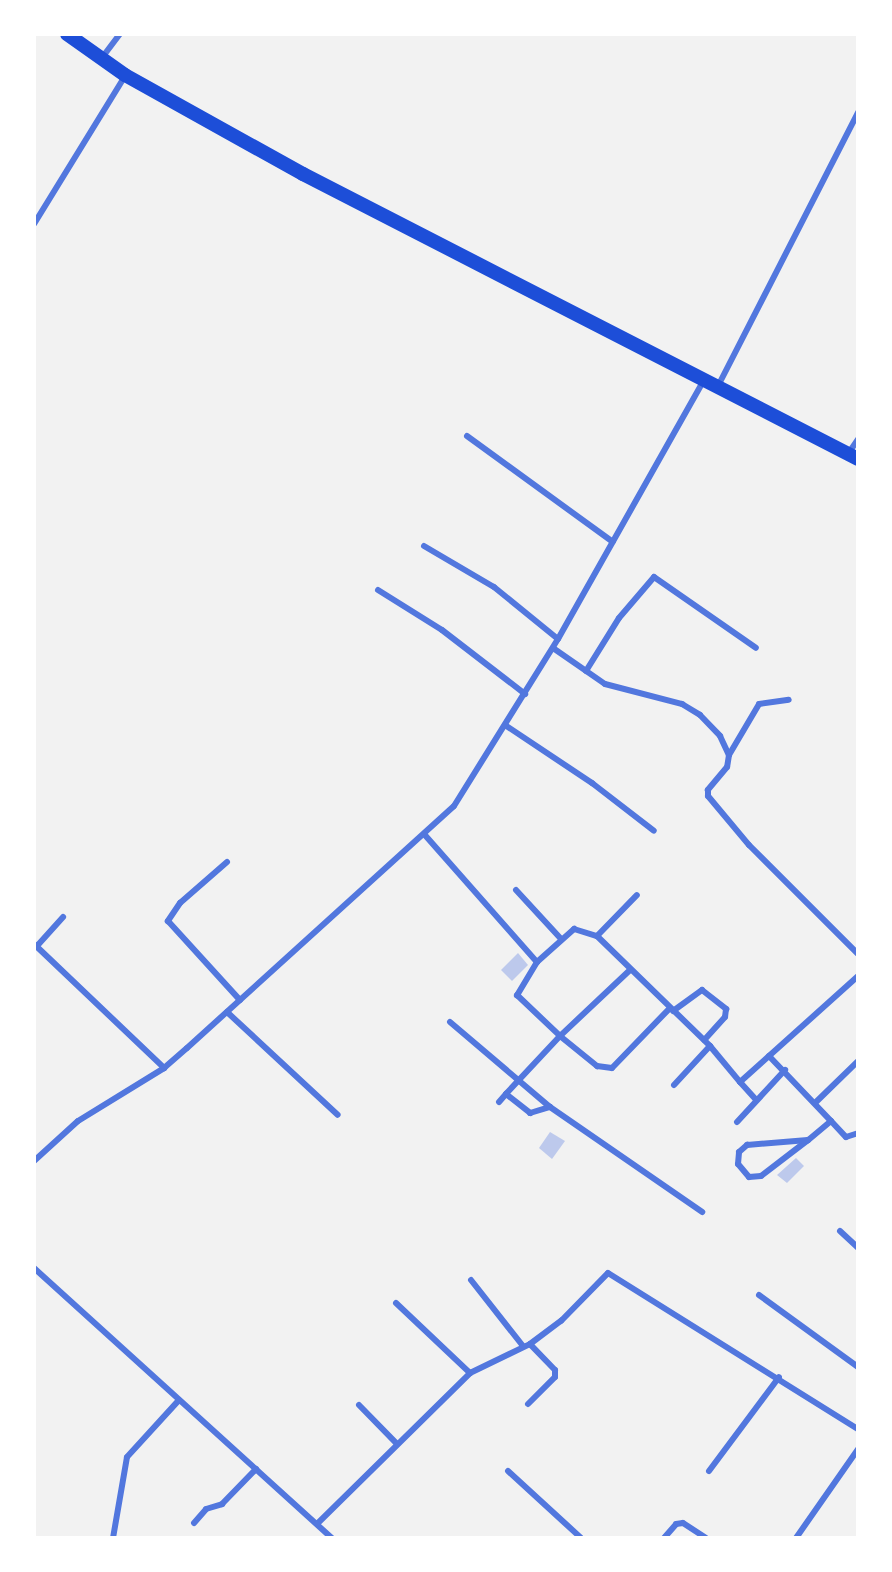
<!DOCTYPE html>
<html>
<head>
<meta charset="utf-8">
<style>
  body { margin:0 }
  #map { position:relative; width:892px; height:1572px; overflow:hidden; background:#f2f2f2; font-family:"Source Sans 3",sans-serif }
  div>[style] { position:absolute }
  .building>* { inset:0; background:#bdc9ec }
  .minor>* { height:6px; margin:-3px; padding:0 3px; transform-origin:3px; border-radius:3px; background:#5277de }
  .primary>* { height:14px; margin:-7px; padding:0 7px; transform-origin:7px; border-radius:7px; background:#1d4ed8 }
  span { translate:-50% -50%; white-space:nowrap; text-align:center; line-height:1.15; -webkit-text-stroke:4.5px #fff; paint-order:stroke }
  .frame { position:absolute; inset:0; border:36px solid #fff; pointer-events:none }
</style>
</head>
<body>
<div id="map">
  <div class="building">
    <i style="clip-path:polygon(518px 953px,528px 965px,512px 981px,501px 970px)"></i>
    <i style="clip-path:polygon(550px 1132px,565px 1141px,552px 1159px,539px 1148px)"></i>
    <i style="clip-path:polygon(796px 1158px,804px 1166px,787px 1183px,777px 1175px)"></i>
  </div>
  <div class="minor">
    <i style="left:101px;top:59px;width:31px;rotate:-53deg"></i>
    <i style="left:34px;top:224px;width:174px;rotate:-58.4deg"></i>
    <i style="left:717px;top:388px;width:310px;rotate:-62.9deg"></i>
    <i style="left:467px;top:436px;width:180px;rotate:36deg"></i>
    <i style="left:848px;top:454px;width:18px;rotate:-56deg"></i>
    <i style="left:424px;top:546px;width:81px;rotate:30.4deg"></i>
    <i style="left:494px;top:587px;width:82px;rotate:39.1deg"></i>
    <i style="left:378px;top:590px;width:75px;rotate:32deg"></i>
    <i style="left:442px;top:630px;width:105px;rotate:37.6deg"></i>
    <i style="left:553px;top:648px;width:63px;rotate:34.7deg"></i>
    <i style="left:605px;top:684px;width:80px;rotate:14.6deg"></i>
    <i style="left:682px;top:704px;width:21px;rotate:31deg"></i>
    <i style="left:700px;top:715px;width:29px;rotate:46deg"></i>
    <i style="left:720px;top:736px;width:21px;rotate:65deg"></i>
    <i style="left:729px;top:755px;width:12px;rotate:99deg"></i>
    <i style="left:727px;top:767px;width:30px;rotate:130deg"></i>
    <i style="left:708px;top:790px;width:6px;rotate:90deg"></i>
    <i style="left:708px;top:796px;width:64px;rotate:50.1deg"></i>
    <i style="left:749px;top:845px;width:154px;rotate:45deg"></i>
    <i style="left:586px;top:671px;width:62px;rotate:-58.1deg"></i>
    <i style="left:619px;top:618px;width:54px;rotate:-49.5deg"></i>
    <i style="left:654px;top:577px;width:124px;rotate:34.8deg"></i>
    <i style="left:505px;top:725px;width:105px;rotate:33.7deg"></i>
    <i style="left:592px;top:783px;width:78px;rotate:37.7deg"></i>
    <i style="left:729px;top:755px;width:59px;rotate:-59.5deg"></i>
    <i style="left:759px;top:704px;width:30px;rotate:-8deg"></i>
    <i style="left:424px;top:834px;width:171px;rotate:48.6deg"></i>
    <i style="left:537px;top:962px;width:39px;rotate:121deg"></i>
    <i style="left:517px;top:995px;width:59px;rotate:43.6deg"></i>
    <i style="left:560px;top:1036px;width:79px;rotate:133deg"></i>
    <i style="left:506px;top:1094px;width:31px;rotate:38deg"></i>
    <i style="left:530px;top:1113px;width:21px;rotate:-17deg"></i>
    <i style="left:550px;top:1107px;width:185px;rotate:34.6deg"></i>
    <i style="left:227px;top:862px;width:62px;rotate:138.9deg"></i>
    <i style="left:180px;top:903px;width:22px;rotate:124deg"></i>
    <i style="left:168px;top:921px;width:107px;rotate:47.7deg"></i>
    <i style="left:516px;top:890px;width:67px;rotate:47.4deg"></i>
    <i style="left:597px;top:936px;width:57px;rotate:-45.7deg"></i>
    <i style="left:34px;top:944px;width:180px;rotate:43.6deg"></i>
    <i style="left:37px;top:946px;width:39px;rotate:-48deg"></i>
    <i style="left:537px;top:962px;width:50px;rotate:-41.7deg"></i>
    <i style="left:574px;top:929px;width:24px;rotate:17deg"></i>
    <i style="left:597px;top:936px;width:158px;rotate:44.2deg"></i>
    <i style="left:710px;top:1046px;width:47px;rotate:50.2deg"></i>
    <i style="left:740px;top:1082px;width:159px;rotate:-41.9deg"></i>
    <i style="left:630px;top:970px;width:96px;rotate:136.7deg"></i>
    <i style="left:560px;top:1036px;width:48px;rotate:39deg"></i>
    <i style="left:597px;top:1066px;width:15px;rotate:8deg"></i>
    <i style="left:612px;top:1068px;width:83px;rotate:-46deg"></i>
    <i style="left:673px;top:1011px;width:36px;rotate:-36deg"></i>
    <i style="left:702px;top:990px;width:31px;rotate:38deg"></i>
    <i style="left:726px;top:1009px;width:8px;rotate:97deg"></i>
    <i style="left:725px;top:1017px;width:31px;rotate:132deg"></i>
    <i style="left:227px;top:1012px;width:151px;rotate:42.9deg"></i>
    <i style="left:450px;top:1022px;width:131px;rotate:40.4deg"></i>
    <i style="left:769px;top:1056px;width:90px;rotate:46.4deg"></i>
    <i style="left:831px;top:1121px;width:30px;rotate:140deg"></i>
    <i style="left:740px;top:1082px;width:24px;rotate:48deg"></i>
    <i style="left:674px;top:1085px;width:53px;rotate:-47.3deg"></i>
    <i style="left:499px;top:1102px;width:11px;rotate:-49deg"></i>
    <i style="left:816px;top:1102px;width:59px;rotate:-44.3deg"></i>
    <i style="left:831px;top:1121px;width:22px;rotate:47deg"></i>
    <i style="left:846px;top:1137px;width:13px;rotate:-18deg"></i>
    <i style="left:737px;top:1122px;width:71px;rotate:-47.3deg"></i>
    <i style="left:808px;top:1140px;width:59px;rotate:142.5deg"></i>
    <i style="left:761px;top:1176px;width:12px;rotate:175deg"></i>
    <i style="left:749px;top:1177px;width:17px;rotate:-130deg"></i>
    <i style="left:738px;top:1164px;width:12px;rotate:-85deg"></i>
    <i style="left:739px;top:1152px;width:11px;rotate:-41deg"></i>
    <i style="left:747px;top:1145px;width:61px;rotate:-4.7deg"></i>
    <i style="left:34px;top:1161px;width:59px;rotate:-42.3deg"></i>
    <i style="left:78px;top:1121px;width:101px;rotate:-31.6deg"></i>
    <i style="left:164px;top:1068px;width:30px;rotate:-41deg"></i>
    <i style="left:187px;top:1048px;width:360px;rotate:-42.2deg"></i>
    <i style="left:454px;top:806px;width:197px;rotate:-58.1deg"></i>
    <i style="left:558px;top:639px;width:295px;rotate:-60.6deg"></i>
    <i style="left:840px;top:1231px;width:25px;rotate:43deg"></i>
    <i style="left:34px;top:1268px;width:402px;rotate:42.2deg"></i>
    <i style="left:471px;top:1280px;width:84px;rotate:51.8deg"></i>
    <i style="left:759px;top:1295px;width:122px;rotate:36deg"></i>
    <i style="left:396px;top:1303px;width:102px;rotate:43.4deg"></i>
    <i style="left:528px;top:1404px;width:38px;rotate:-45deg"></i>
    <i style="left:555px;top:1377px;width:7px;rotate:-90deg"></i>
    <i style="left:555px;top:1370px;width:36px;rotate:-134deg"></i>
    <i style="left:359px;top:1405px;width:54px;rotate:45.7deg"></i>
    <i style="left:508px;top:1471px;width:99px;rotate:42.5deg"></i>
    <i style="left:709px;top:1471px;width:117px;rotate:-53.3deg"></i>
    <i style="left:194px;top:1523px;width:18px;rotate:-49deg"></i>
    <i style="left:206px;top:1509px;width:17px;rotate:-17deg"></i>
    <i style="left:222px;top:1504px;width:49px;rotate:-45.8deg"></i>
    <i style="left:317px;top:1524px;width:215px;rotate:-44.6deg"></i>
    <i style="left:470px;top:1373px;width:67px;rotate:-25.8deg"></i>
    <i style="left:530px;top:1344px;width:39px;rotate:-37deg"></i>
    <i style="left:561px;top:1321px;width:67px;rotate:-45.6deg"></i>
    <i style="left:608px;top:1273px;width:295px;rotate:32deg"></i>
    <i style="left:113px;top:1538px;width:82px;rotate:-80.2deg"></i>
    <i style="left:127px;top:1457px;width:77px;rotate:-47.6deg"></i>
    <i style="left:664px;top:1538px;width:18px;rotate:-49deg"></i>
    <i style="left:676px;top:1524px;width:7px;rotate:-8deg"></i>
    <i style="left:683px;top:1523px;width:27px;rotate:33deg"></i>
    <i style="left:796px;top:1538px;width:108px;rotate:-55.1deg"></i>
  </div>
  <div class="primary">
    <i style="left:67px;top:34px;width:71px;rotate:35.3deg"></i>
    <i style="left:125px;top:75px;width:204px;rotate:29.1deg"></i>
    <i style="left:303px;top:174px;width:624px;rotate:27.18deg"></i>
  </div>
  <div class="frame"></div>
</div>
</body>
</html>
